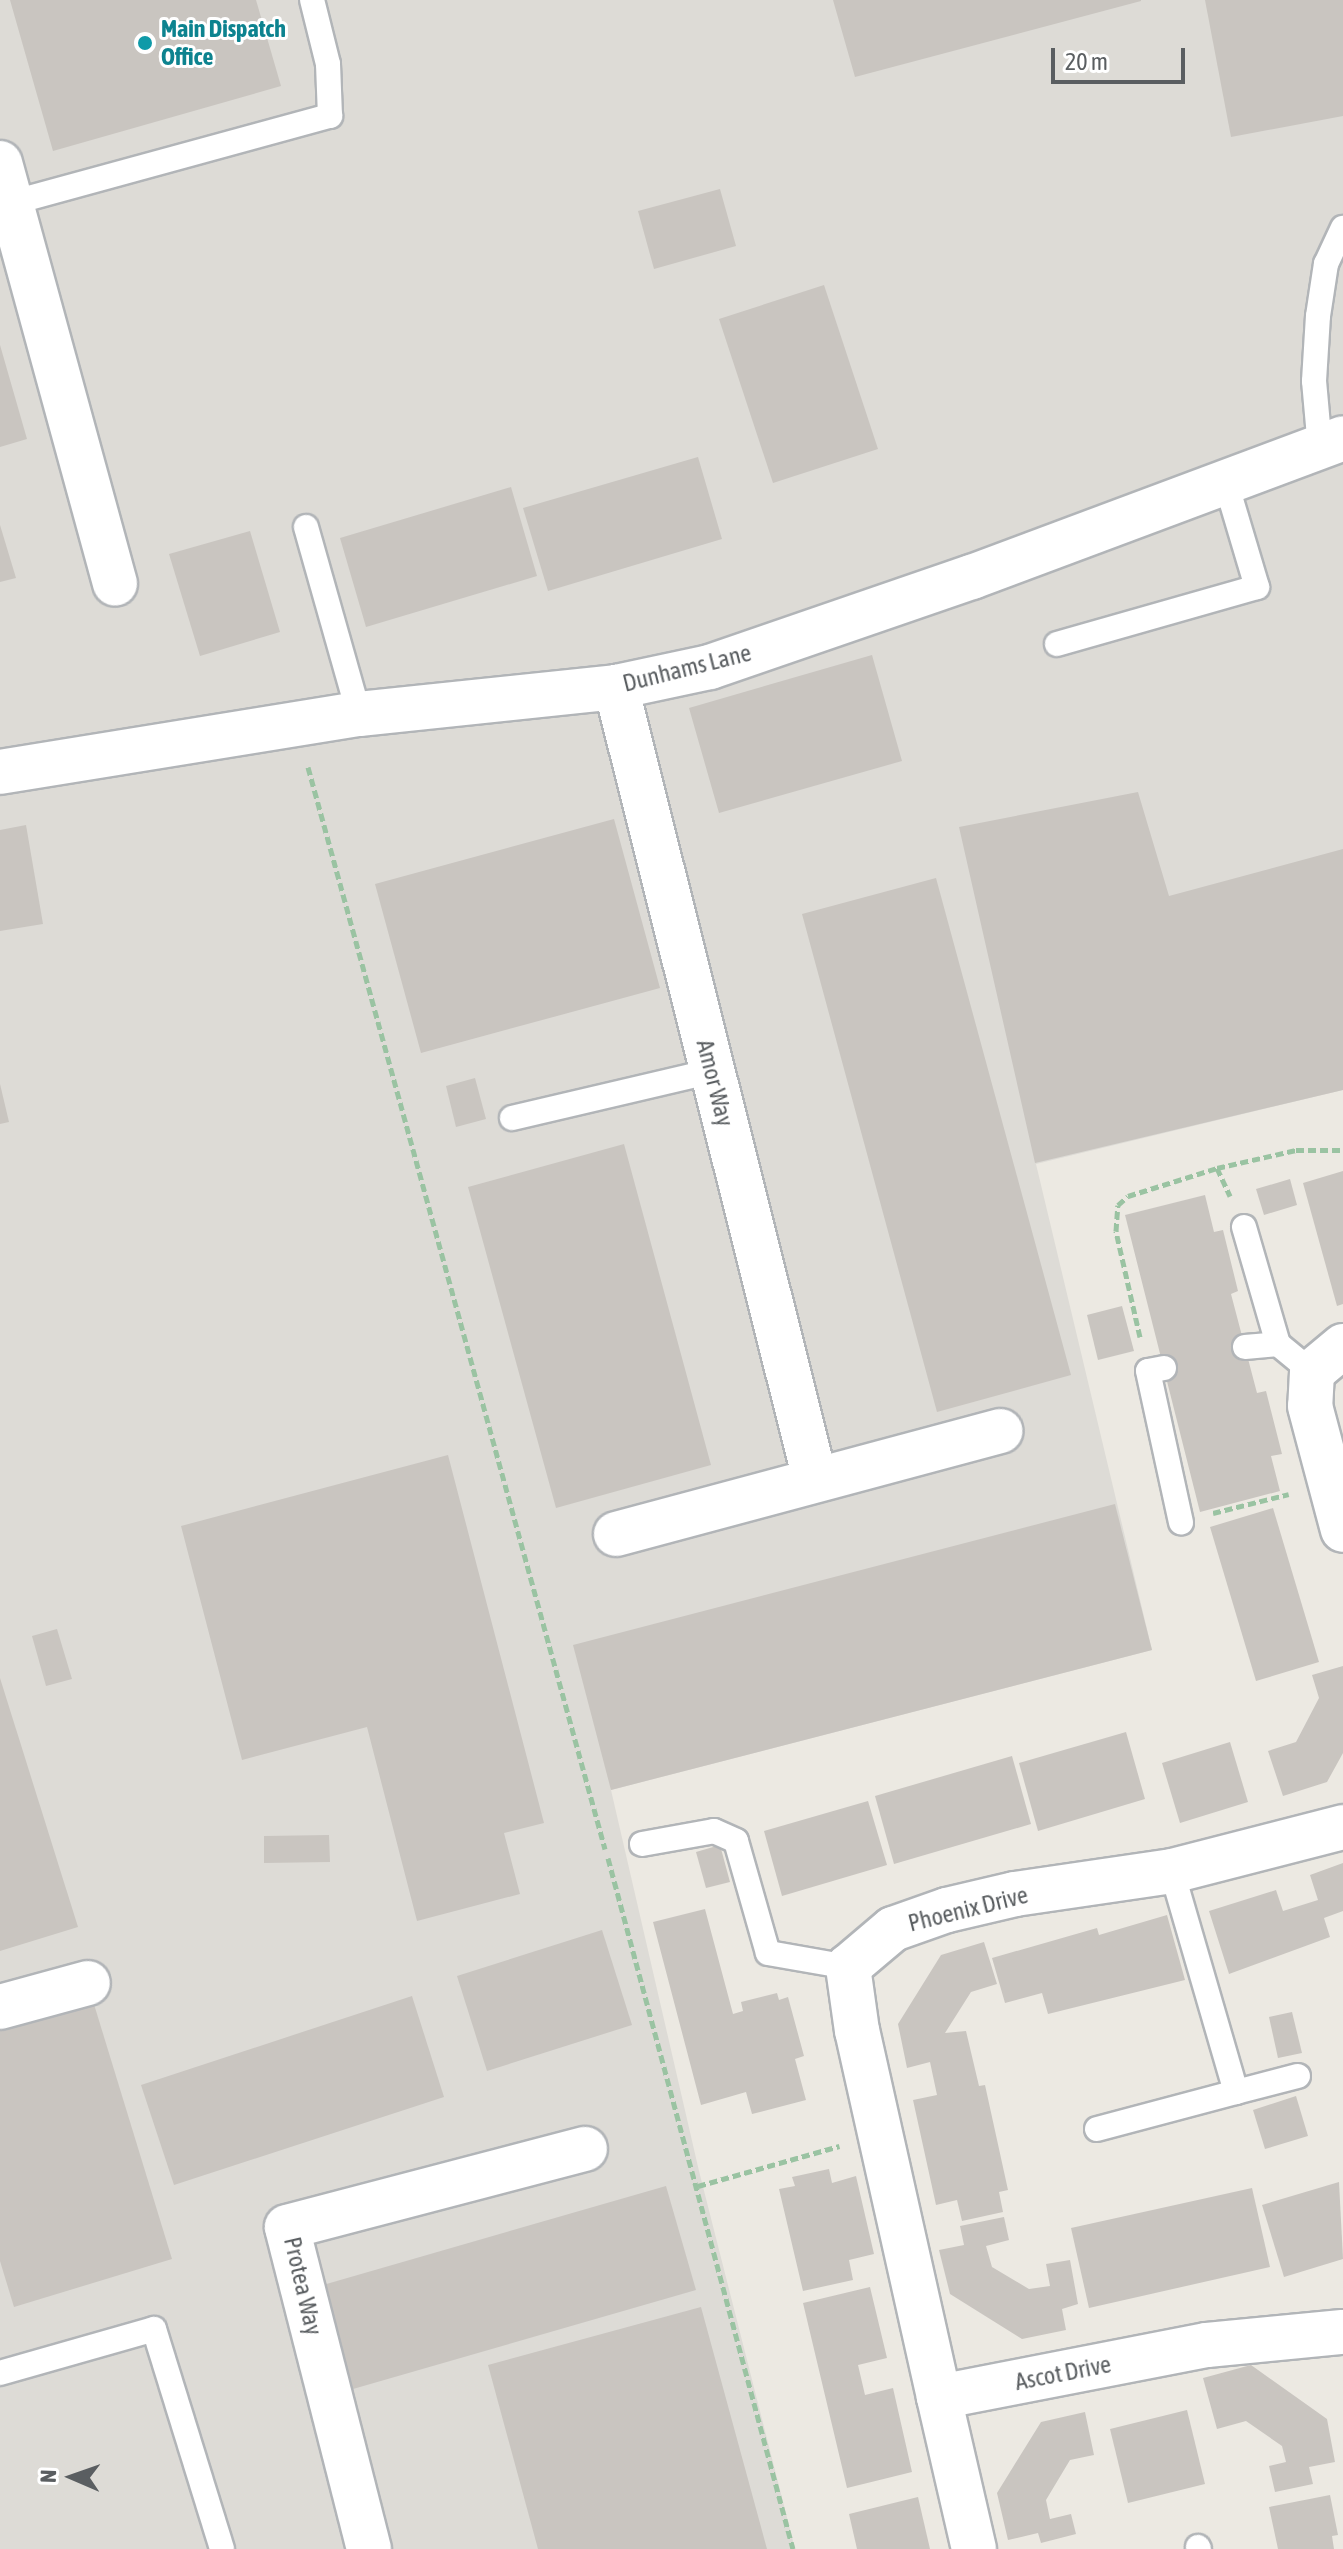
<!DOCTYPE html>
<html>
<head>
<meta charset="utf-8">
<style>
  body { margin:0 }
  #map { position:relative; width:1343px; height:2549px; overflow:hidden; background:#ece9e2; font-family:"Asap Condensed",sans-serif }
  div>[style] { position:absolute }
  .industrial>* { inset:0; background:#dddbd6 }
  .building>* { inset:0; background:#c9c5c0 }
  .path>* { height:5px; margin-top:-2.5px; transform-origin:0; background:repeating-linear-gradient(90deg,#9ac3a2 0 8px,transparent 0 12px) }
  .roads { filter:drop-shadow(2px 0 #b2b5b8) drop-shadow(-2px 0 #b2b5b8) drop-shadow(0 2px #b2b5b8) drop-shadow(0 -2px #b2b5b8) }
  .lane>* { height:24px; margin:-12px; padding:0 12px; transform-origin:12px; border-radius:12px; background:#fff }
  .street>* { height:44px; margin:-22px; padding:0 22px; transform-origin:22px; border-radius:22px; background:#fff }
  .dots>* { width:22px; height:22px; translate:-50% -50%; box-sizing:border-box; border:4px solid #fff; border-radius:50% }
  span { translate:-50% -50%; white-space:nowrap; text-align:center; line-height:1.15; -webkit-text-stroke:6px #fff; paint-order:stroke }
  .culture-label { font-size:24px; color:#0d838f; font-weight:700 }
  .left { translate:0 -50%; text-align:left }
  .street-label { font-size:24px; color:#5a5e61 }
  .north { position:absolute; left:32px; top:2437px; width:80px; height:80px; -webkit-text-stroke:6px #fff; paint-order:stroke; rotate:272deg; font-size:22px; font-weight:700; line-height:32px; text-align:center; color:#5a5e61 }
  .north::after { content:''; display:block; margin:auto; width:28px; height:36px; background:#5a5e61; clip-path:polygon(50% 0,100% 100%,50% 72%,0 100%) }
  .scale { position:absolute; left:1051px; top:48px; width:134px; height:36px; box-sizing:border-box; border:4px solid #5a5e61; border-top:0; padding-left:10px; font-size:24px; line-height:28px; white-space:nowrap; color:#5a5e61; -webkit-text-stroke:6px #fff; paint-order:stroke }
</style>
</head>
<body>
<div id="map">
  <div class="industrial">
    <i style="clip-path:polygon(0 0,1343px 0,1343px 1090px,1036px 1164px,1152px 1650px,611px 1790px,699px 2171px,795px 2549px,0 2549px)"></i>
  </div>
  <div class="building">
    <i style="clip-path:polygon(10px 0,256px 0,281px 86px,53px 151px)"></i>
    <i style="clip-path:polygon(833px 0,1141px 0,1141px 1px,855px 77px)"></i>
    <i style="clip-path:polygon(1205px 0,1343px 0,1343px 116px,1231px 137px)"></i>
    <i style="clip-path:polygon(720px 189px,736px 246px,654px 269px,638px 211px)"></i>
    <i style="clip-path:polygon(824px 285px,878px 449px,773px 483px,719px 319px)"></i>
    <i style="clip-path:polygon(0 345px,27px 439px,0 447px)"></i>
    <i style="clip-path:polygon(698px 457px,722px 539px,548px 591px,523px 508px)"></i>
    <i style="clip-path:polygon(511px 487px,537px 576px,366px 627px,340px 538px)"></i>
    <i style="clip-path:polygon(0 525px,16px 578px,0 582px)"></i>
    <i style="clip-path:polygon(250px 531px,280px 632px,200px 656px,169px 554px)"></i>
    <i style="clip-path:polygon(872px 655px,902px 761px,719px 813px,689px 708px)"></i>
    <i style="clip-path:polygon(1138px 792px,1169px 896px,1343px 849px,1343px 1090px,1035px 1163px,959px 827px)"></i>
    <i style="clip-path:polygon(614px 819px,660px 988px,421px 1053px,375px 884px)"></i>
    <i style="clip-path:polygon(26px 825px,43px 924px,0 931px,0 830px)"></i>
    <i style="clip-path:polygon(936px 878px,1071px 1375px,937px 1412px,802px 914px)"></i>
    <i style="clip-path:polygon(475px 1078px,486px 1119px,456px 1127px,446px 1086px)"></i>
    <i style="clip-path:polygon(0 1084px,9px 1122px,0 1124px)"></i>
    <i style="clip-path:polygon(624px 1144px,711px 1465px,556px 1508px,468px 1187px)"></i>
    <i style="clip-path:polygon(1343px 1171px,1343px 1304px,1337px 1306px,1303px 1183px)"></i>
    <i style="clip-path:polygon(1290px 1179px,1297px 1205px,1264px 1215px,1256px 1189px)"></i>
    <i style="clip-path:polygon(1205px 1195px,1214px 1232px,1223px 1230px,1238px 1291px,1231px 1294px,1257px 1393px,1266px 1391px,1282px 1454px,1271px 1456px,1280px 1491px,1200px 1512px,1125px 1215px)"></i>
    <i style="clip-path:polygon(1122px 1306px,1134px 1351px,1098px 1360px,1087px 1315px)"></i>
    <i style="clip-path:polygon(448px 1455px,544px 1823px,504px 1833px,520px 1894px,417px 1921px,367px 1727px,242px 1760px,181px 1526px)"></i>
    <i style="clip-path:polygon(1115px 1504px,1152px 1650px,611px 1790px,573px 1645px)"></i>
    <i style="clip-path:polygon(1273px 1508px,1319px 1662px,1256px 1681px,1210px 1527px)"></i>
    <i style="clip-path:polygon(57px 1629px,72px 1679px,46px 1686px,32px 1636px)"></i>
    <i style="clip-path:polygon(1343px 1666px,1343px 1753px,1327px 1782px,1283px 1796px,1268px 1751px,1296px 1742px,1319px 1698px,1312px 1675px)"></i>
    <i style="clip-path:polygon(0 1678px,78px 1927px,0 1951px)"></i>
    <i style="clip-path:polygon(1126px 1732px,1145px 1799px,1038px 1831px,1019px 1763px)"></i>
    <i style="clip-path:polygon(1230px 1742px,1248px 1802px,1180px 1823px,1162px 1763px)"></i>
    <i style="clip-path:polygon(1012px 1756px,1031px 1824px,894px 1864px,875px 1796px)"></i>
    <i style="clip-path:polygon(868px 1801px,887px 1865px,782px 1896px,764px 1831px)"></i>
    <i style="clip-path:polygon(329px 1835px,330px 1862px,264px 1863px,264px 1836px)"></i>
    <i style="clip-path:polygon(720px 1845px,730px 1882px,706px 1888px,696px 1852px)"></i>
    <i style="clip-path:polygon(1343px 1863px,1343px 1911px,1324px 1918px,1330px 1937px,1229px 1974px,1209px 1911px,1276px 1890px,1283px 1911px,1318px 1900px,1310px 1875px)"></i>
    <i style="clip-path:polygon(705px 1909px,733px 2014px,743px 2011px,741px 2002px,777px 1993px,779px 2000px,788px 1997px,804px 2056px,795px 2059px,806px 2100px,752px 2114px,746px 2092px,701px 2105px,653px 1922px)"></i>
    <i style="clip-path:polygon(1167px 1915px,1185px 1980px,1048px 2014px,1042px 1993px,1005px 2003px,992px 1958px,1097px 1928px,1099px 1935px)"></i>
    <i style="clip-path:polygon(602px 1930px,632px 2025px,487px 2071px,457px 1976px)"></i>
    <i style="clip-path:polygon(984px 1942px,997px 1984px,971px 1992px,945px 2033px,966px 2031px,979px 2086px,985px 2085px,1008px 2190px,999px 2192px,1003px 2212px,962px 2221px,957px 2200px,936px 2205px,913px 2100px,937px 2095px,930px 2062px,907px 2068px,898px 2024px,941px 1955px)"></i>
    <i style="clip-path:polygon(412px 1996px,444px 2097px,174px 2185px,141px 2085px)"></i>
    <i style="clip-path:polygon(93px 2001px,172px 2259px,14px 2307px,0 2261px,0 2030px)"></i>
    <i style="clip-path:polygon(1292px 2012px,1302px 2053px,1278px 2058px,1269px 2017px)"></i>
    <i style="clip-path:polygon(1296px 2096px,1308px 2136px,1265px 2149px,1253px 2110px)"></i>
    <i style="clip-path:polygon(829px 2169px,832px 2183px,856px 2176px,874px 2254px,849px 2260px,853px 2280px,803px 2291px,779px 2189px,795px 2186px,792px 2177px)"></i>
    <i style="clip-path:polygon(1339px 2182px,1343px 2259px,1284px 2277px,1262px 2205px)"></i>
    <i style="clip-path:polygon(666px 2186px,696px 2290px,353px 2389px,323px 2285px)"></i>
    <i style="clip-path:polygon(1252px 2188px,1270px 2267px,1089px 2308px,1071px 2228px)"></i>
    <i style="clip-path:polygon(1004px 2217px,1009px 2240px,986px 2246px,992px 2267px,1029px 2289px,1050px 2286px,1046px 2264px,1070px 2260px,1078px 2304px,1062px 2309px,1066px 2330px,1022px 2339px,950px 2294px,939px 2250px,964px 2245px,960px 2226px)"></i>
    <i style="clip-path:polygon(870px 2287px,887px 2358px,858px 2365px,865px 2395px,893px 2388px,912px 2472px,847px 2488px,803px 2303px)"></i>
    <i style="clip-path:polygon(701px 2307px,767px 2549px,538px 2549px,488px 2365px)"></i>
    <i style="clip-path:polygon(1251px 2365px,1327px 2419px,1335px 2462px,1309px 2467px,1313px 2484px,1275px 2492px,1269px 2466px,1286px 2462px,1282px 2446px,1246px 2421px,1217px 2429px,1203px 2378px)"></i>
    <i style="clip-path:polygon(1187px 2410px,1205px 2484px,1128px 2503px,1110px 2429px)"></i>
    <i style="clip-path:polygon(1085px 2412px,1094px 2455px,1070px 2460px,1046px 2500px,1050px 2519px,1071px 2514px,1076px 2534px,1041px 2543px,1038px 2533px,1008px 2540px,997px 2493px,1041px 2422px)"></i>
    <i style="clip-path:polygon(1330px 2495px,1338px 2535px,1332px 2536px,1334px 2549px,1278px 2549px,1269px 2507px)"></i>
    <i style="clip-path:polygon(918px 2497px,930px 2549px,857px 2549px,849px 2514px)"></i>
  </div>
  <div class="path">
    <i style="left:308px;top:767px;width:1122px;rotate:74.65deg"></i>
    <i style="left:1217px;top:1168px;width:31px;rotate:65deg"></i>
    <i style="left:1140px;top:1337px;width:109px;rotate:-102.8deg"></i>
    <i style="left:1116px;top:1231px;width:26px;rotate:-86deg"></i>
    <i style="left:1118px;top:1205px;width:13px;rotate:-42deg"></i>
    <i style="left:1128px;top:1196px;width:93px;rotate:-17.5deg"></i>
    <i style="left:1217px;top:1168px;width:81px;rotate:-12.8deg"></i>
    <i style="left:1296px;top:1150px;width:47px"></i>
    <i style="left:1213px;top:1513px;width:78px;rotate:-14deg"></i>
    <i style="left:608px;top:1858px;width:715px;rotate:75.01deg"></i>
    <i style="left:698px;top:2186px;width:147px;rotate:-15.8deg"></i>
  </div>
  <div class="roads">
    <div class="lane">
      <i style="left:11px;top:203px;width:331px;rotate:-15.3deg"></i>
      <i style="left:330px;top:116px;width:52px;rotate:-92.2deg"></i>
      <i style="left:328px;top:64px;width:66px;rotate:-104deg"></i>
      <i style="left:1320px;top:448px;width:67px;rotate:-95.1deg"></i>
      <i style="left:1314px;top:381px;width:65px;rotate:-86.5deg"></i>
      <i style="left:1318px;top:316px;width:53px;rotate:-81.3deg"></i>
      <i style="left:1326px;top:264px;width:40px;rotate:-65deg"></i>
      <i style="left:306px;top:527px;width:194px;rotate:74.2deg"></i>
      <i style="left:1057px;top:644px;width:208px;rotate:-15.9deg"></i>
      <i style="left:1257px;top:587px;width:109px;rotate:-106.6deg"></i>
      <i style="left:512px;top:1118px;width:205px;rotate:-13.2deg"></i>
      <i style="left:1244px;top:1227px;width:122px;rotate:73.8deg"></i>
      <i style="left:1245px;top:1347px;width:33px;rotate:-5deg"></i>
      <i style="left:1278px;top:1344px;width:44px;rotate:39.5deg"></i>
      <i style="left:1164px;top:1368px;width:16px;rotate:169deg"></i>
      <i style="left:1148px;top:1371px;width:155px;rotate:77.7deg"></i>
      <i style="left:642px;top:1844px;width:73px;rotate:-10.2deg"></i>
      <i style="left:714px;top:1831px;width:24px;rotate:24deg"></i>
      <i style="left:736px;top:1841px;width:116px;rotate:74.1deg"></i>
      <i style="left:768px;top:1953px;width:81px;rotate:9.9deg"></i>
      <i style="left:1236px;top:2092px;width:64px;rotate:-14.5deg"></i>
      <i style="left:1097px;top:2129px;width:144px;rotate:-14.9deg"></i>
      <i style="left:1236px;top:2092px;width:230px;rotate:-106.2deg"></i>
      <i style="left:0;top:2373px;width:160px;rotate:-15.9deg"></i>
      <i style="left:154px;top:2329px;width:230px;rotate:72.8deg"></i>
      <i style="left:1198px;top:2547px;width:2px;rotate:63deg"></i>
    </div>
    <div class="street">
      <i style="left:0;top:163px;width:436px;rotate:74.7deg"></i>
      <i style="left:616px;top:687px;width:817px;rotate:75.9deg"></i>
      <i style="left:0;top:772px;width:364px;rotate:-9.2deg"></i>
      <i style="left:359px;top:714px;width:258px;rotate:-6deg"></i>
      <i style="left:616px;top:687px;width:96px;rotate:-12deg"></i>
      <i style="left:710px;top:667px;width:277px;rotate:-19deg"></i>
      <i style="left:972px;top:577px;width:396px;rotate:-20.5deg"></i>
      <i style="left:1343px;top:1346px;width:40px;rotate:140deg"></i>
      <i style="left:1312px;top:1372px;width:34px;rotate:93deg"></i>
      <i style="left:1310px;top:1406px;width:128px;rotate:75.1deg"></i>
      <i style="left:616px;top:1534px;width:398px;rotate:-15deg"></i>
      <i style="left:0;top:2007px;width:91px;rotate:-15.3deg"></i>
      <i style="left:939px;top:2397px;width:375px;rotate:-102.6deg"></i>
      <i style="left:857px;top:2031px;width:65px;rotate:-98deg"></i>
      <i style="left:848px;top:1967px;width:59px;rotate:-40.2deg"></i>
      <i style="left:893px;top:1929px;width:57px;rotate:-19.4deg"></i>
      <i style="left:947px;top:1910px;width:70px;rotate:-13.2deg"></i>
      <i style="left:1015px;top:1894px;width:159px;rotate:-8.3deg"></i>
      <i style="left:1172px;top:1871px;width:177px;rotate:-14.4deg"></i>
      <i style="left:369px;top:2549px;width:332px;rotate:-104.3deg"></i>
      <i style="left:287px;top:2227px;width:308px;rotate:-14.7deg"></i>
      <i style="left:974px;top:2549px;width:156px;rotate:-103deg"></i>
      <i style="left:939px;top:2397px;width:273px;rotate:-11deg"></i>
      <i style="left:1207px;top:2345px;width:136px;rotate:-5.5deg"></i>
    </div>
  </div>
  <div class="dots">
    <i style="left:145px;top:43px;background:#0f9aa8"></i>
  </div>
  <div class="culture-label">
    <span class="left" style="left:161px;top:43px">Main Dispatch<br>Office</span>
  </div>
  <div class="street-label">
    <span style="left:687px;top:668px;rotate:-14deg">Dunhams Lane</span>
    <span style="left:715px;top:1083px;rotate:76deg">Amor Way</span>
    <span style="left:968px;top:1909px;rotate:-14deg">Phoenix Drive</span>
    <span style="left:303px;top:2286px;rotate:77deg">Protea Way</span>
    <span style="left:1063px;top:2373px;rotate:-11deg">Ascot Drive</span>
  </div>
  <div class="north">N</div>
  <div class="scale">20 m</div>
</div>
</body>
</html>
